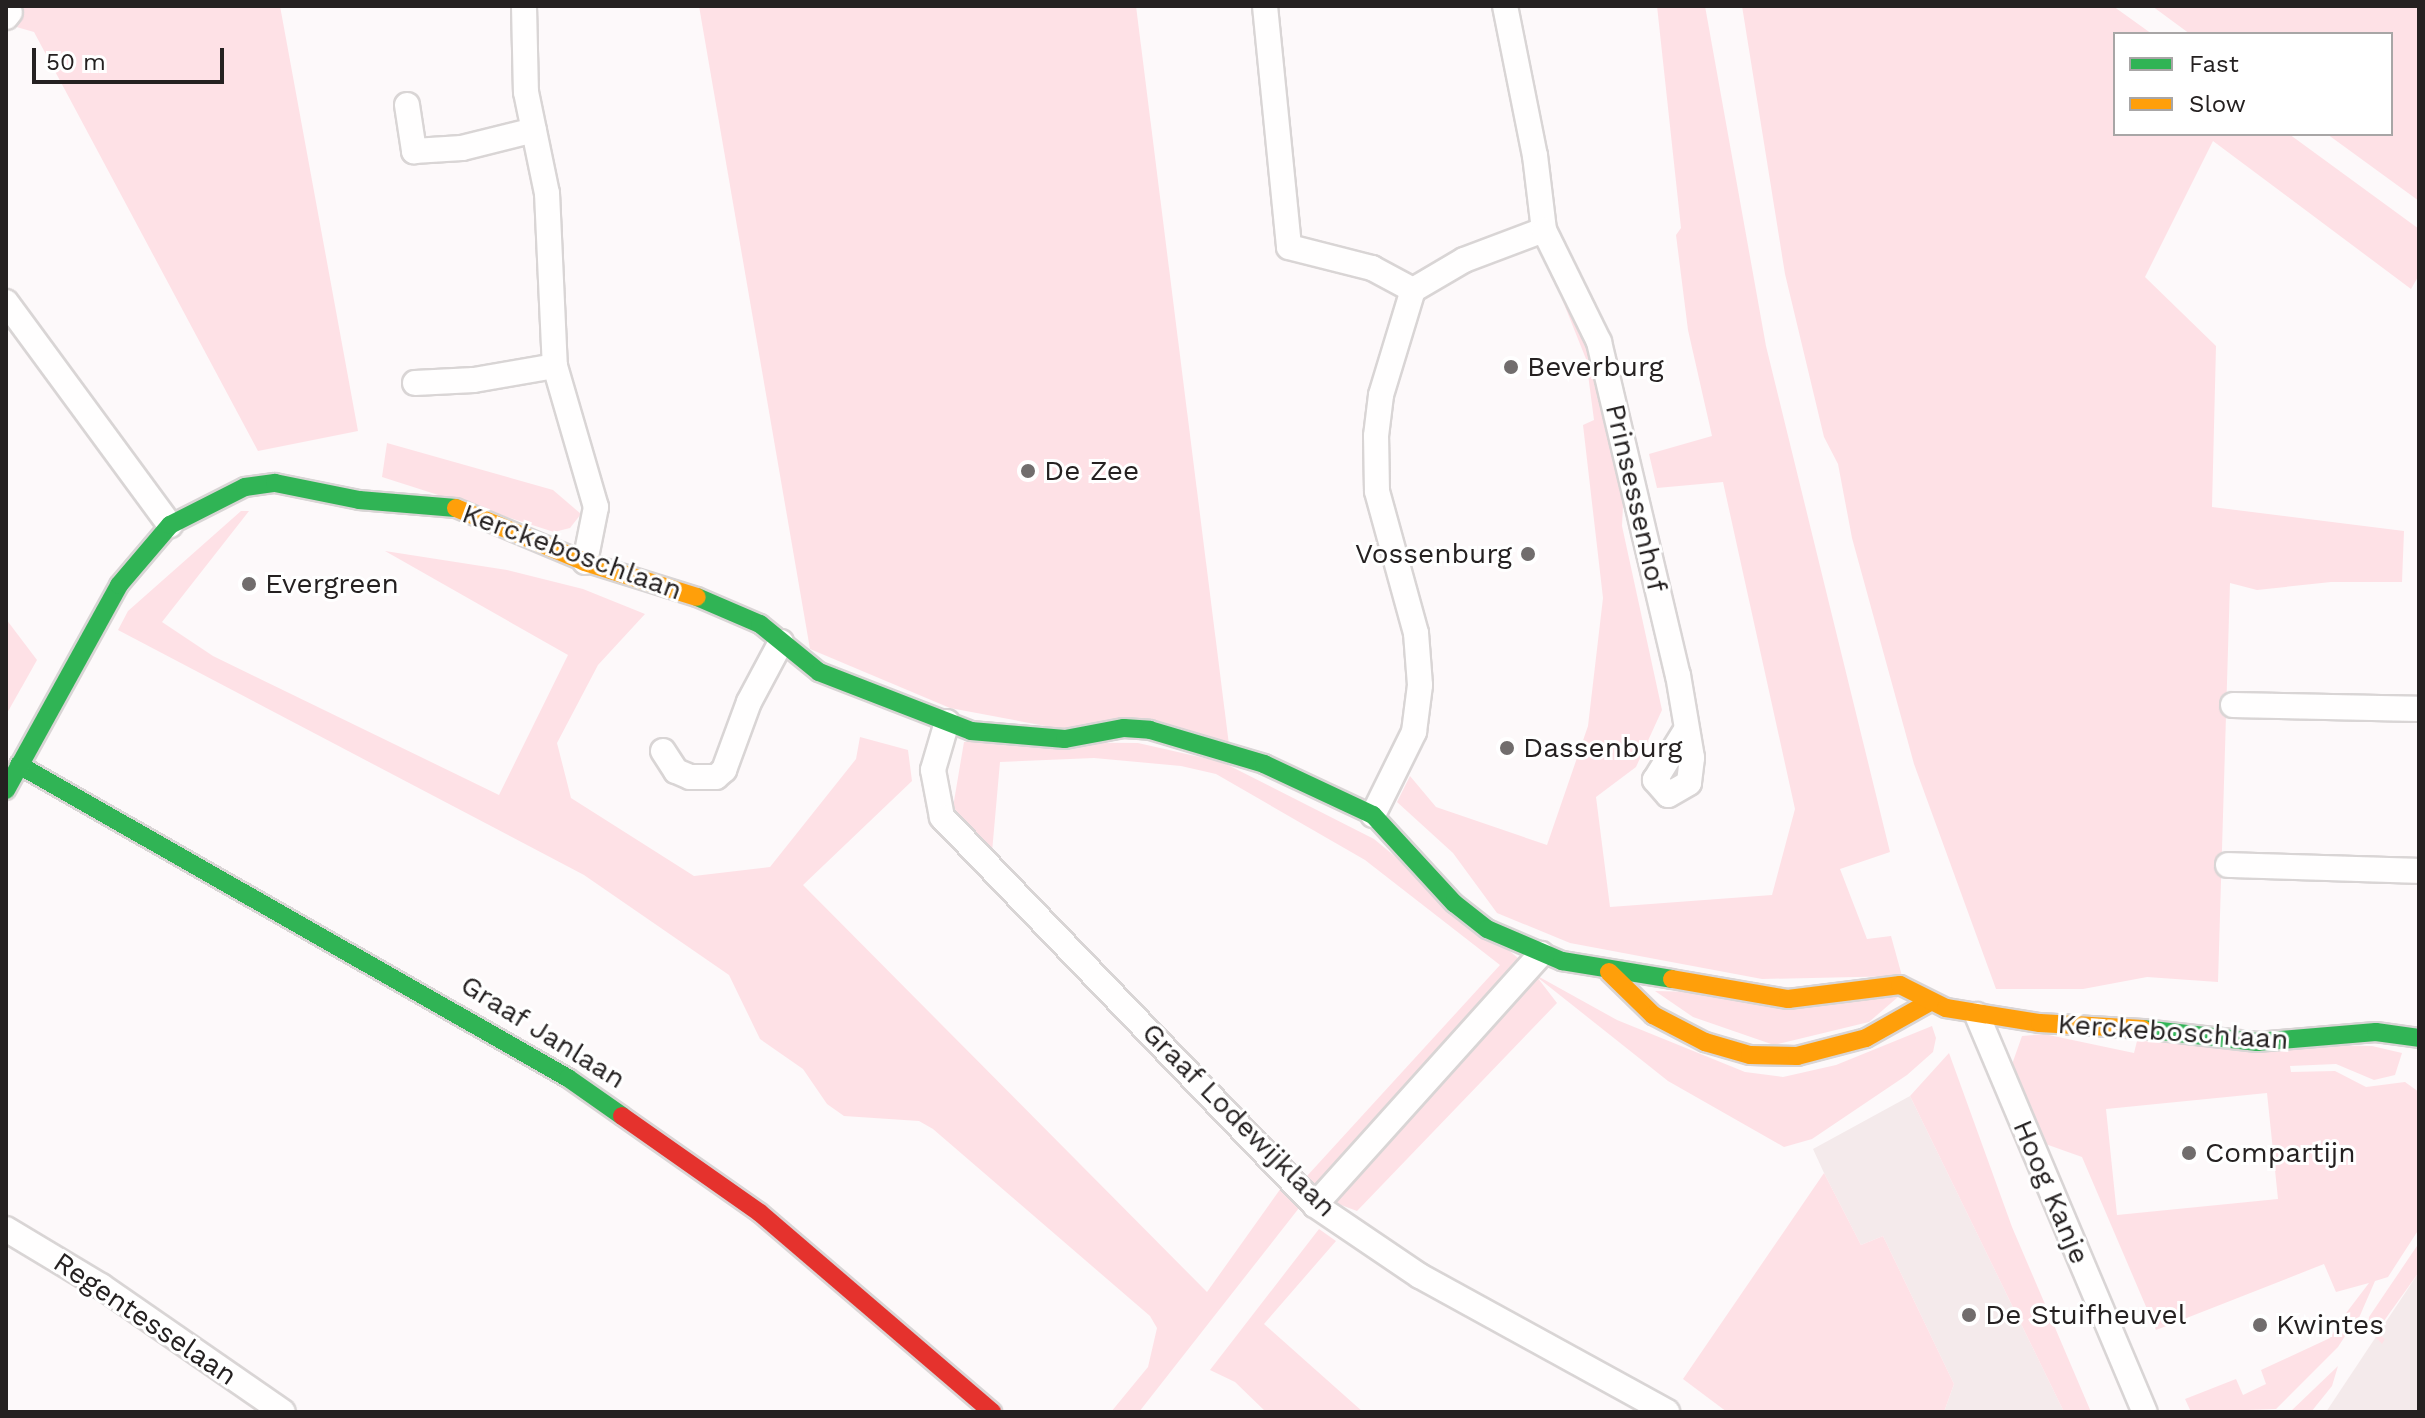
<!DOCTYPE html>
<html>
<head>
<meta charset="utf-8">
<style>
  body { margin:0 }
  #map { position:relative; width:2425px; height:1418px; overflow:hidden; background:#fdf9fa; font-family:"Work Sans",sans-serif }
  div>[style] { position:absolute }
  .built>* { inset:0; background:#f4eaeb }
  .green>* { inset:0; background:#fee1e6 }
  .roads { filter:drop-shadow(2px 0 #d9d5d5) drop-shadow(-2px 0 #d9d5d5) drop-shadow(0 2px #d9d5d5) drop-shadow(0 -2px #d9d5d5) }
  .street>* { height:24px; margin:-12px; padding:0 12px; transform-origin:12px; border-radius:12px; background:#fffefe }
  .fast>* { height:18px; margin:-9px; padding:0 9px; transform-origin:9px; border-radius:9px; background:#30b455 }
  .slow>* { height:18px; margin:-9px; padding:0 9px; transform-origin:9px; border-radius:9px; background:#ff9f0a }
  .jam>* { height:18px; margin:-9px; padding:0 9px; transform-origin:9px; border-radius:9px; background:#e5322d }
  .dots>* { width:22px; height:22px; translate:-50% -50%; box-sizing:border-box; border:4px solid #fff; border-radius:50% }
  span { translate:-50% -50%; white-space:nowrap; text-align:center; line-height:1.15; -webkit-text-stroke:6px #fff; paint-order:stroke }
  .poi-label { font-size:28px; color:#252121 }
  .left { translate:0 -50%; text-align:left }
  .right { translate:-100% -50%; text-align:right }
  .street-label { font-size:28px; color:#252121 }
  .frame { position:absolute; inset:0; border:8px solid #252121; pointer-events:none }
  .legend { position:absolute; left:2113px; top:32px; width:280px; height:104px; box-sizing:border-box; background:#fff; border:2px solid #a8a6a6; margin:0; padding:10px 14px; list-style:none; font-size:24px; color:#252121 }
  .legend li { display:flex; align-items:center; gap:16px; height:40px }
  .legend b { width:40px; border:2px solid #a8a6a6 }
  .scale { position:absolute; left:32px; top:48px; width:192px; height:36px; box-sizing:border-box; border:4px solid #252121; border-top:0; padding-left:10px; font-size:24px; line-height:28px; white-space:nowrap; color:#252121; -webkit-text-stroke:6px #fff; paint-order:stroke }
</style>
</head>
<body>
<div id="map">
  <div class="built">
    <i style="clip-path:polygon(1910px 1096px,2064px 1412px,1944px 1412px,1954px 1384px,1883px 1236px,1861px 1245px,1824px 1173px,1813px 1149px)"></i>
    <i style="clip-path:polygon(2419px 1272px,2419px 1412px,2326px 1412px)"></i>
  </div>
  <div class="green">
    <i style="clip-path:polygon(6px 6px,280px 6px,358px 431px,258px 451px,34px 32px,6px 24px)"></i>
    <i style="clip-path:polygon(699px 6px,1136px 6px,1229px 745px,1056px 728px,950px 708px,810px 649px)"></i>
    <i style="clip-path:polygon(1657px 6px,1705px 6px,1766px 346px,1890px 852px,1840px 869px,1867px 939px,1891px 936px,1902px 976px,1762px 979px,1570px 943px,1497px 913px,1453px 853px,1397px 802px,1410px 776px,1436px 807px,1547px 845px,1588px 726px,1603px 598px,1583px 425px,1594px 420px,1586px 359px,1562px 299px,1574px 300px,1598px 373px,1624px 485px,1622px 526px,1662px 710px,1636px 767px,1596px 797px,1610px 907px,1772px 895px,1795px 809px,1723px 482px,1657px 488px,1649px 454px,1712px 436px,1688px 330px,1676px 235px,1681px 228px)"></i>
    <i style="clip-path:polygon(1742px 6px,2113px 6px,2152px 34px,2115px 34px,2115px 134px,2289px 134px,2419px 229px,2419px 275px,2411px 289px,2213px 141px,2145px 277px,2216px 346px,2212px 507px,2404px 531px,2402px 582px,2331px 582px,2257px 590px,2230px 583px,2218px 982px,2147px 977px,2083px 989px,1996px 989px,1914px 764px,1852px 538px,1838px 464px,1824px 437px,1785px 274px)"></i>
    <i style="clip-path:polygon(2152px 6px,2419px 6px,2419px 201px,2327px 134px,2391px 134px,2391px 34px,2190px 34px)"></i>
    <i style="clip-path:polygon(387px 443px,553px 490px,581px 514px,570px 528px,554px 532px,382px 477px)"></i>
    <i style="clip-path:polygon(241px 511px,249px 511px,162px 622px,213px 656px,499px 795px,568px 655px,385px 551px,507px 570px,583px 589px,645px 614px,598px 665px,557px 743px,571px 798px,694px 876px,770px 867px,856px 759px,860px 737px,908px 750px,912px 781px,803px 885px,1207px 1292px,1281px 1188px,1299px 1208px,1139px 1412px,1111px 1412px,1148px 1367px,1157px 1328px,1150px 1316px,933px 1129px,919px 1121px,844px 1116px,827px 1104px,803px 1069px,760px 1039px,729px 975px,584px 875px,118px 630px,128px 611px)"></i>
    <i style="clip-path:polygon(6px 619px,37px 660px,6px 715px)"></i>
    <i style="clip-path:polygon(964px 742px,1138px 743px,1222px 762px,1374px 839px,1518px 958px,1315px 1185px,1307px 1176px,1500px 965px,1365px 860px,1216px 774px,1181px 766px,1094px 758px,1000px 762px,992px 852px,953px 807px)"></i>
    <i style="clip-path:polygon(1534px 974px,1617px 1020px,1745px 1072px,1783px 1077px,1836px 1065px,1932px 1026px,1936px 1038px,1933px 1052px,1907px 1075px,1812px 1139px,1784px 1147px,1668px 1081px,1537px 977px,1557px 1003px,1357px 1211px,1333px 1202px)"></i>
    <i style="clip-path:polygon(1655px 991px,1898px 997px,1869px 1022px,1774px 1045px,1693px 1017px)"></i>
    <i style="clip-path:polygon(evenodd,2044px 1034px,2134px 1053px,2137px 1041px,2372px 1046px,2402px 1053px,2395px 1075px,2374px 1080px,2336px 1064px,2290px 1066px,2291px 1072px,2335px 1071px,2366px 1087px,2405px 1082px,2419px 1092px,2419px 1229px,2388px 1277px,2375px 1281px,2358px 1320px,2347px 1327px,2340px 1321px,2369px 1283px,2336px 1292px,2324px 1264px,2156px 1330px,2082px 1157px,2037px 1141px,2010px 1070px,2022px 1036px,2044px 1034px,2267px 1093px,2278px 1199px,2117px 1215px,2106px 1109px,2267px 1093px)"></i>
    <i style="clip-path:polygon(1949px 1053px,2012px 1227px,2091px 1412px,2064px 1412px,1910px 1096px)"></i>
    <i style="clip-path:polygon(1824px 1173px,1861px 1245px,1883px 1236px,1954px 1384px,1944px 1412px,1727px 1412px,1683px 1379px)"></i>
    <i style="clip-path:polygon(1319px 1229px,1336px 1241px,1264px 1324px,1363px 1412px,1266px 1412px,1235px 1382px,1210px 1370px)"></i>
    <i style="clip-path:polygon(2419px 1243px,2419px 1272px,2376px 1332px,2385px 1339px,2382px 1344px,2368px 1329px,2369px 1317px)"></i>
    <i style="clip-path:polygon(2335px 1330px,2347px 1333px,2338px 1347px,2276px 1409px,2191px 1412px,2185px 1399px,2236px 1379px,2243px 1395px,2266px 1384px,2261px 1370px,2330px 1338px)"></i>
    <i style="clip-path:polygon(2338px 1366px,2332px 1386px,2311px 1412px,2290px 1412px)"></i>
  </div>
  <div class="roads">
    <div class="street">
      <i style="left:524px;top:6px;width:86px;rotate:88.7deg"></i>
      <i style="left:526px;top:92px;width:103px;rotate:78.3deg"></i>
      <i style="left:547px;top:193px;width:173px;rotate:87.4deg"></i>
      <i style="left:555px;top:366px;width:147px;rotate:73.8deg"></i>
      <i style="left:596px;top:507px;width:56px;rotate:101.3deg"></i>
      <i style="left:1265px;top:6px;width:242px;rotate:84.3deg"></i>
      <i style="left:1289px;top:247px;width:86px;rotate:14.2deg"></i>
      <i style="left:1372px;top:268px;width:47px;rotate:28.2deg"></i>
      <i style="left:1413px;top:290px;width:59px;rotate:-30.5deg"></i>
      <i style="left:1464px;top:260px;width:85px;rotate:-20.6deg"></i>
      <i style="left:1544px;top:230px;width:75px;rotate:-96.9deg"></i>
      <i style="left:1535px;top:156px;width:153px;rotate:-101.3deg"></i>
      <i style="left:6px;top:17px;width:6px;rotate:-51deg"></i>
      <i style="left:407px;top:105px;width:47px;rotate:81.3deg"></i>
      <i style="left:414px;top:151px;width:48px;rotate:-3.6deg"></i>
      <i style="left:462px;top:148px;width:74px;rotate:-14deg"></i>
      <i style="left:1544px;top:230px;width:125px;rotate:63.8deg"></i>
      <i style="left:1599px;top:342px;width:342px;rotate:76.7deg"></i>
      <i style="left:1678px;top:675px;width:84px;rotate:80.4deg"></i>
      <i style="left:1692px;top:758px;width:25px;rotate:97deg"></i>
      <i style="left:1689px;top:783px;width:24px;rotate:150deg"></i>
      <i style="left:1668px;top:795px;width:20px;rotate:-131deg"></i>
      <i style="left:1655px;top:780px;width:59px;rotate:-58.2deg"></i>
      <i style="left:6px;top:302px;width:277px;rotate:53.7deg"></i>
      <i style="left:415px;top:383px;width:59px;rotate:-2.9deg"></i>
      <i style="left:474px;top:380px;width:82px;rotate:-9.8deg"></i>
      <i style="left:2233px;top:705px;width:186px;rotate:1.2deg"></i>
      <i style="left:947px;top:722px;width:50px;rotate:106.3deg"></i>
      <i style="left:933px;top:770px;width:48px;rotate:79.2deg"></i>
      <i style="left:942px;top:817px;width:538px;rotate:46.13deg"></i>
      <i style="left:1315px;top:1205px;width:127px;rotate:34.1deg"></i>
      <i style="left:1420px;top:1276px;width:282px;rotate:28.8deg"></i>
      <i style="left:663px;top:751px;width:24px;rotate:57deg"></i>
      <i style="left:676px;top:771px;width:15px;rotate:23deg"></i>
      <i style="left:690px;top:777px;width:26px"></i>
      <i style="left:716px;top:777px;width:11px;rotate:-41deg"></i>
      <i style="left:724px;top:770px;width:72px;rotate:-69.8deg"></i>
      <i style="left:749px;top:702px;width:68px;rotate:-61.9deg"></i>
      <i style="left:1373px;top:815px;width:93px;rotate:-63.7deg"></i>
      <i style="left:1414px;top:732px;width:47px;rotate:-82.7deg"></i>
      <i style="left:1420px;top:685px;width:52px;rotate:-94.4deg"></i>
      <i style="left:1416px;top:633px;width:147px;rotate:-105.4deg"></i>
      <i style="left:1377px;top:491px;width:55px;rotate:-91deg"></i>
      <i style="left:1376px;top:436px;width:41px;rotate:-83deg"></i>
      <i style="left:1381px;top:395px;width:110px;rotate:-73.1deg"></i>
      <i style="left:2228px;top:865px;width:191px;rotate:1.8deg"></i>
      <i style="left:1977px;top:1015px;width:431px;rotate:67.1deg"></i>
      <i style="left:1315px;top:1205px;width:338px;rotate:-48deg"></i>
      <i style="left:6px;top:1229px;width:111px;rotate:31deg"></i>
      <i style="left:101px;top:1286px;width:221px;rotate:34.7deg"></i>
    </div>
    <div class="fast">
      <i style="left:697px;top:597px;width:69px;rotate:23.2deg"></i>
      <i style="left:760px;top:624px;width:76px;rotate:39.1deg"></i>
      <i style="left:819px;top:672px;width:163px;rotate:21.2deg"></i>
      <i style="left:971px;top:731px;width:94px;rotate:4.9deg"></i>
      <i style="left:1065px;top:739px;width:60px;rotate:-10.6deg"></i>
      <i style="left:1124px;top:728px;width:26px;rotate:4deg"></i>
      <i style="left:1150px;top:730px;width:119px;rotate:16.6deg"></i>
      <i style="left:1264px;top:764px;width:120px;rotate:25.1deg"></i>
      <i style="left:1373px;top:815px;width:120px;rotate:47.4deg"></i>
      <i style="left:1454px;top:903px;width:42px;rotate:38.2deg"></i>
      <i style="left:1487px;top:929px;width:82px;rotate:23.1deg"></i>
      <i style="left:1562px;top:961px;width:111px;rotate:9.3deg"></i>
      <i style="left:19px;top:765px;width:632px;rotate:29.69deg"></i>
      <i style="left:568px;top:1078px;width:66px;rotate:35.1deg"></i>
      <i style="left:6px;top:790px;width:234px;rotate:-61.1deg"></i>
      <i style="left:119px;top:585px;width:79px;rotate:-49.6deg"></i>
      <i style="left:170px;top:525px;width:84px;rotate:-26.9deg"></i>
      <i style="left:245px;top:487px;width:30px;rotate:-8deg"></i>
      <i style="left:275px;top:483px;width:86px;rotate:11.4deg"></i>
      <i style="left:359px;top:500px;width:97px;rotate:4.7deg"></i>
      <i style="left:2143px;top:1029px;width:115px;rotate:6.5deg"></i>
      <i style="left:2257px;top:1042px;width:119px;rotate:-4.8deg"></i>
      <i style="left:2376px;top:1032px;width:43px;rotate:7.9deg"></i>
    </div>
    <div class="slow">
      <i style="left:456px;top:508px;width:140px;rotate:22.7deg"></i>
      <i style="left:585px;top:562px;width:117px;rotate:17.4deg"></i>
      <i style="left:1609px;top:972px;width:62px;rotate:44.3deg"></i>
      <i style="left:1653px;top:1015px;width:59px;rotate:27.4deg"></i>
      <i style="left:1705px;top:1042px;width:47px;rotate:16.1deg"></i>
      <i style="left:1750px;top:1055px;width:47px;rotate:1.2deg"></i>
      <i style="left:1797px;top:1056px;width:71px;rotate:-14.6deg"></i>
      <i style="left:1866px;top:1038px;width:71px;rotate:-29.4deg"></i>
      <i style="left:1672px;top:979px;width:118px;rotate:9.8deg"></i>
      <i style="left:1788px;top:999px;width:113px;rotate:-7.1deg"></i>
      <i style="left:1900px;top:985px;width:51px;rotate:26.6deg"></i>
      <i style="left:1946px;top:1008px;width:95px;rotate:9.1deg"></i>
      <i style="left:2040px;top:1023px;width:103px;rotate:3.3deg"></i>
    </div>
    <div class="jam">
      <i style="left:622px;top:1116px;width:169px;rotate:35.1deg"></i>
      <i style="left:760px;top:1213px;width:306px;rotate:40.6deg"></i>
    </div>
  </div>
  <div class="dots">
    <i style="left:1511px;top:367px;background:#716d6d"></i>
    <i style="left:1028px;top:471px;background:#716d6d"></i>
    <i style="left:1528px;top:554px;background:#716d6d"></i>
    <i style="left:249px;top:584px;background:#716d6d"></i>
    <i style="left:1507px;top:748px;background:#716d6d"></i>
    <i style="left:2189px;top:1153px;background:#716d6d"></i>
    <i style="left:1969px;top:1315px;background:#716d6d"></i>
    <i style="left:2260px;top:1325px;background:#716d6d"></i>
  </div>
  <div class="poi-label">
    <span class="left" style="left:1527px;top:367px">Beverburg</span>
    <span class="left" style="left:1044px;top:471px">De Zee</span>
    <span class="right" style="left:1512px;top:554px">Vossenburg</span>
    <span class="left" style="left:265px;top:584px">Evergreen</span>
    <span class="left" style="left:1523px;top:748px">Dassenburg</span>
    <span class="left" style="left:2205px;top:1153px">Compartijn</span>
    <span class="left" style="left:1985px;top:1315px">De Stuifheuvel</span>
    <span class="left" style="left:2276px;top:1325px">Kwintes</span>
  </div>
  <div class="street-label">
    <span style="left:1636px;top:498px;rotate:77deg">Prinsessenhof</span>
    <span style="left:572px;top:552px;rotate:20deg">Kerckeboschlaan</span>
    <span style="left:543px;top:1032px;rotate:32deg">Graaf Janlaan</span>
    <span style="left:2173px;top:1032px;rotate:4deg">Kerckeboschlaan</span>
    <span style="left:1239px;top:1120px;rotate:45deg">Graaf Lodewijklaan</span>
    <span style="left:2051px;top:1192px;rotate:67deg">Hoog Kanje</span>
    <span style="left:145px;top:1319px;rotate:34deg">Regentesselaan</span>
  </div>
  <div class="frame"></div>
  <ul class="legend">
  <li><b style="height:10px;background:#30b455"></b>Fast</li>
  <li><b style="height:10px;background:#ff9f0a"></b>Slow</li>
  </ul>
  <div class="scale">50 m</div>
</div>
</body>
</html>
